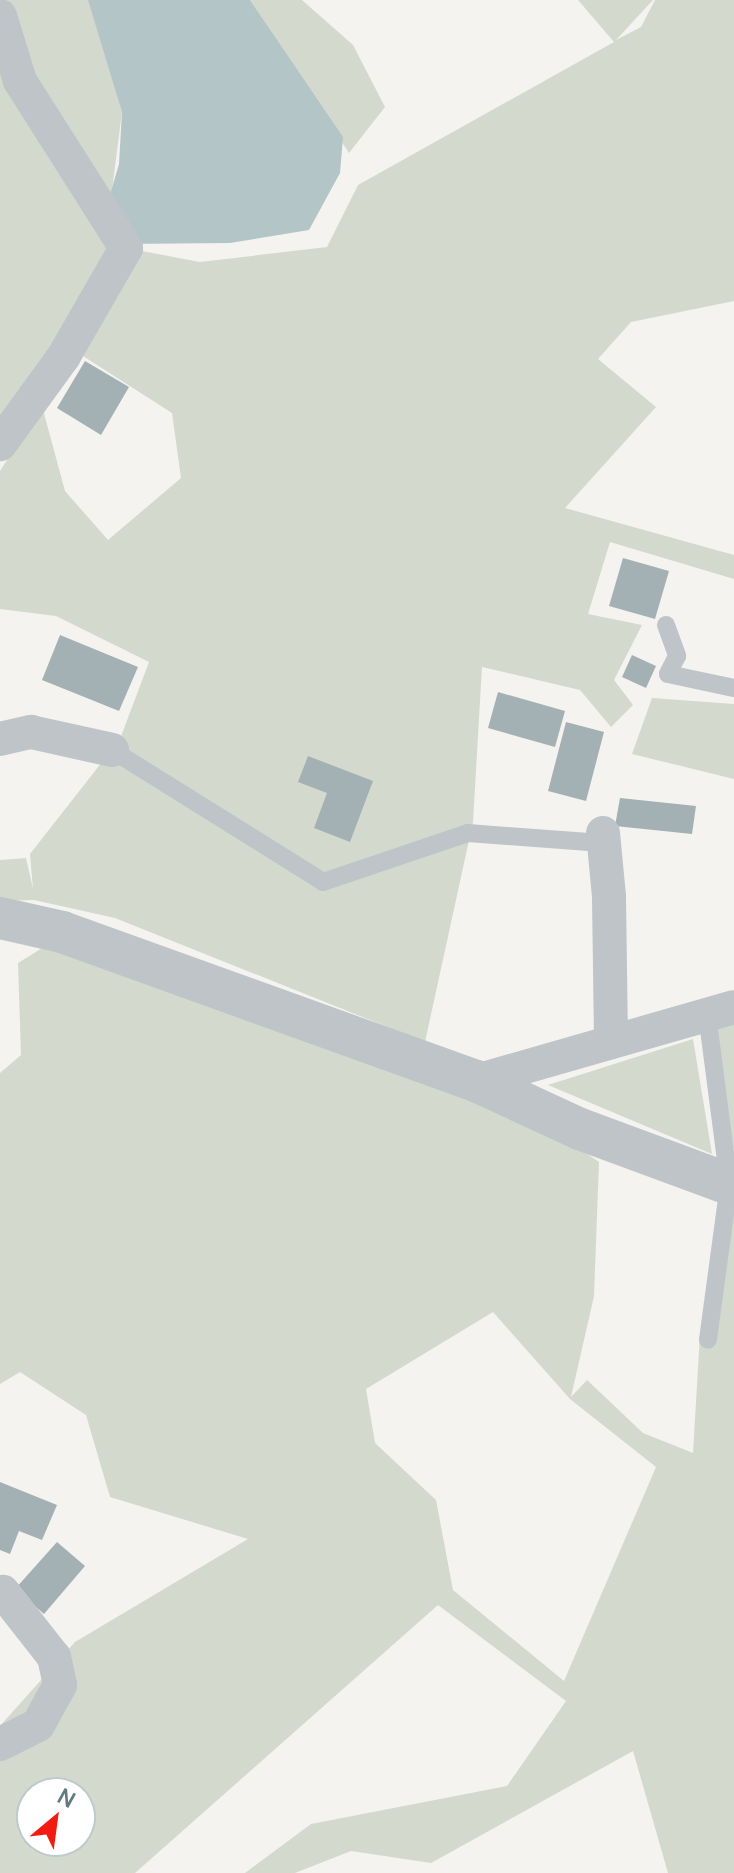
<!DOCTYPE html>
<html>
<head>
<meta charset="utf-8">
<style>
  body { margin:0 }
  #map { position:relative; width:734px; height:1873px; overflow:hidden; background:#f4f3ef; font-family:Manrope,sans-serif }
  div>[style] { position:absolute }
  .green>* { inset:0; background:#d4d9ce }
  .water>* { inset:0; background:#b3c5c7 }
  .building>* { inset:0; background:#a4b1b4 }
  .service>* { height:18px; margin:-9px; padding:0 9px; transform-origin:9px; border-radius:9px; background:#bec4c7 }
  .minor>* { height:34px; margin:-17px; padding:0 17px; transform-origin:17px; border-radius:17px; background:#bec4c7 }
  .tertiary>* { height:42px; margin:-21px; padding:0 21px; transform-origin:21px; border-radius:21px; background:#bec4c7 }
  span { translate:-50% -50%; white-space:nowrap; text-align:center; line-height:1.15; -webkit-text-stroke:8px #fff; paint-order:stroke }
  .north { position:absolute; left:16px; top:1777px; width:80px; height:80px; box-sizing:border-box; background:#fff; border:2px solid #bfcacd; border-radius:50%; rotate:29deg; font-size:22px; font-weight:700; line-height:32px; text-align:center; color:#607a83 }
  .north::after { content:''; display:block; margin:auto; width:28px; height:36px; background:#f11b12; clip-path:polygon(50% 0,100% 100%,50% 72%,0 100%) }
</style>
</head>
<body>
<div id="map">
  <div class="green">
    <i style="clip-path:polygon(0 0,92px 0,122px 112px,108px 221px,126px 248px,200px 262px,327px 247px,358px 185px,614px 42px,578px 0,653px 0,616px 40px,641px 27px,655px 0,734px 0,734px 301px,631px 322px,598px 359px,656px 407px,565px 508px,734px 555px,734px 579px,610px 542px,588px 614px,642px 625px,614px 680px,633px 705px,611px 727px,580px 690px,482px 667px,473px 822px,425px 1042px,115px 918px,34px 900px,0 901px,0 860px,26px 858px,33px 889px,30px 854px,120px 739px,149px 662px,56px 616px,0 609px,0 471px,42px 406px,65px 491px,108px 540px,181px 478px,172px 413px,69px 347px,0 435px)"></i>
    <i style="clip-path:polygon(250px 0,302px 0,353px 45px,385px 107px,349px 153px)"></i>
    <i style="clip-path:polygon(652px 698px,734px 704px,734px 779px,632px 754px)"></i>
    <i style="clip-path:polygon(evenodd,52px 942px,338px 1043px,577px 1147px,599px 1162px,594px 1296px,571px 1397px,587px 1380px,643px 1433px,693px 1453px,700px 1334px,734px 1208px,734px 1873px,668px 1873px,633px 1751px,431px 1863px,351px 1851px,295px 1873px,245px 1873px,311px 1824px,507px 1786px,566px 1701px,438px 1605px,135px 1873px,0 1873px,0 1726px,75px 1642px,248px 1539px,110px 1497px,86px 1415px,20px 1372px,0 1384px,0 1073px,21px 1055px,18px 963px,52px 942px,493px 1312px,570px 1399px,656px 1467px,564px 1681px,453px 1590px,436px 1500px,375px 1443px,366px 1389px,493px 1312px,52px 942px,32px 1793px,80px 1793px,80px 1841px,32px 1841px,32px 1793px)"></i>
    <i style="clip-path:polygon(734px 1009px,734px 1150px,707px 1014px)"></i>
    <i style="clip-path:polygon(693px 1039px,712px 1154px,548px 1085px)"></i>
  </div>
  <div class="water">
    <i style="clip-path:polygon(88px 0,250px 0,343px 137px,340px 173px,309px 230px,230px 243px,121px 244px,104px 215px,119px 164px,122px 112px)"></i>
  </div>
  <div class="building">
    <i style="clip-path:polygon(85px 361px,129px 387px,101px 435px,57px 408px)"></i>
    <i style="clip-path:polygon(623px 558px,669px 571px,655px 619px,609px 606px)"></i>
    <i style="clip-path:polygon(60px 635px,138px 667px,119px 711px,42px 680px)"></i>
    <i style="clip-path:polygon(632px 655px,656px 666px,646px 688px,622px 677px)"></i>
    <i style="clip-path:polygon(498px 692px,565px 711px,555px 747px,488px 728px)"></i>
    <i style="clip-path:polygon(566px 722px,604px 732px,586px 801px,548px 791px)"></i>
    <i style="clip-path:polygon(308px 756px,373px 781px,350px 842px,314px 828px,327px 793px,298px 782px)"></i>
    <i style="clip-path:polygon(620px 798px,696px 806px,692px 834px,615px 826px)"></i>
    <i style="clip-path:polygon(0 1482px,57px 1505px,42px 1540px,19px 1531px,10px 1554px,0 1550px)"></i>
    <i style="clip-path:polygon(57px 1542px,85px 1566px,44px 1614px,15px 1589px)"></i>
  </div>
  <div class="service">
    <i style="left:666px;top:625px;width:33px;rotate:70deg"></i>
    <i style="left:677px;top:656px;width:20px;rotate:117deg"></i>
    <i style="left:668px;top:674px;width:67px;rotate:12deg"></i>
    <i style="left:112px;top:750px;width:249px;rotate:32deg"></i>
    <i style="left:323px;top:882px;width:153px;rotate:-18.7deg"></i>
    <i style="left:468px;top:833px;width:121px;rotate:4.3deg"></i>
    <i style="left:707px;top:1014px;width:171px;rotate:82.6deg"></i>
    <i style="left:729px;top:1184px;width:157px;rotate:97.7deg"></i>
  </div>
  <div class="minor">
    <i style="left:0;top:16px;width:68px;rotate:72.9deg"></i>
    <i style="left:20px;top:81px;width:198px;rotate:57.6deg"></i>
    <i style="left:126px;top:248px;width:125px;rotate:119.9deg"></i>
    <i style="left:64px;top:356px;width:109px;rotate:126deg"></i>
    <i style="left:0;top:739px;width:32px;rotate:-13deg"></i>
    <i style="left:31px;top:732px;width:83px;rotate:12.5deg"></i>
    <i style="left:603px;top:833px;width:64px;rotate:84.6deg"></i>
    <i style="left:609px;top:897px;width:145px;rotate:89.2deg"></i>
    <i style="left:476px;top:1081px;width:268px;rotate:-16deg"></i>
    <i style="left:0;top:1744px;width:42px;rotate:-26.6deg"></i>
    <i style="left:38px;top:1725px;width:46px;rotate:-61.2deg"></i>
    <i style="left:60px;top:1685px;width:29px;rotate:-102deg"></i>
    <i style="left:54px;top:1657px;width:83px;rotate:-128.1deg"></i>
  </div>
  <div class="tertiary">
    <i style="left:0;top:918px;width:64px;rotate:12.7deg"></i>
    <i style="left:62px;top:932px;width:440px;rotate:19.8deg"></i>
    <i style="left:476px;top:1081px;width:115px;rotate:24.8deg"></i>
    <i style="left:580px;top:1129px;width:164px;rotate:20.3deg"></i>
  </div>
  <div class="north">N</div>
</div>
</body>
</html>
